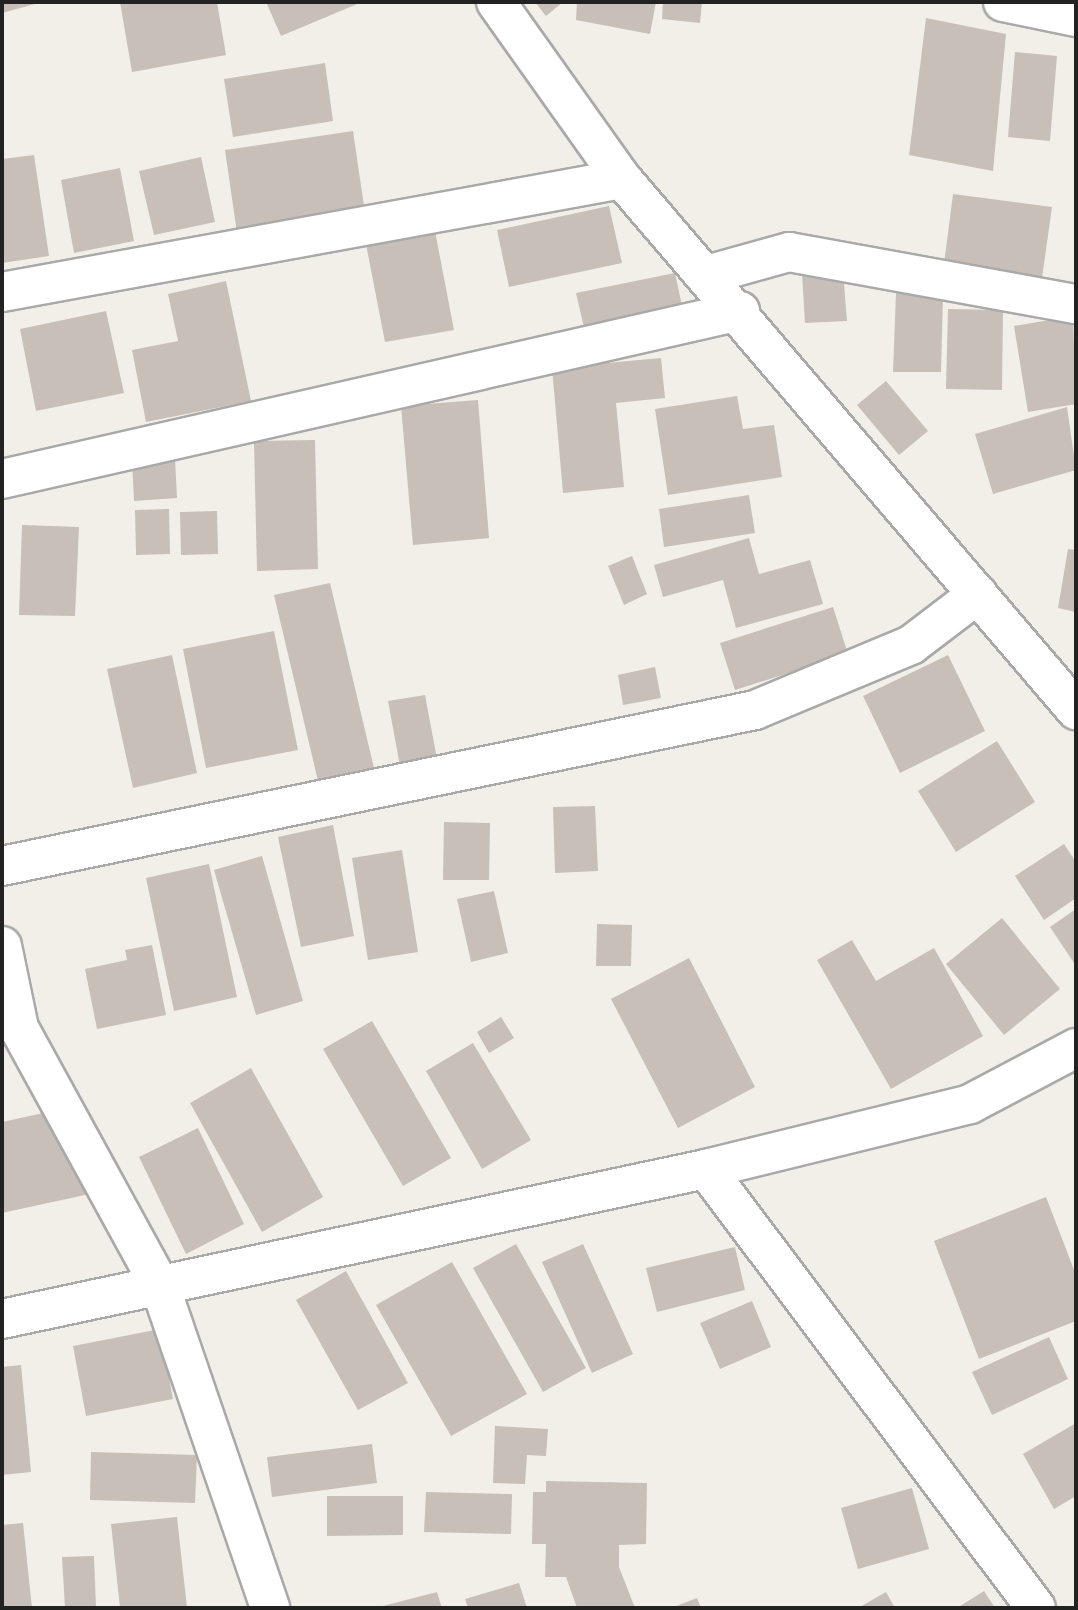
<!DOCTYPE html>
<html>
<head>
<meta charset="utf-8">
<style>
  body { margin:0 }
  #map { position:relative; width:1078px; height:1610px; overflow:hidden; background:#f2efe9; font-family:"Fira Sans",sans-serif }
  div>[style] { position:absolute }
  .building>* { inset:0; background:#c7bfb8 }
  .roads { filter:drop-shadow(2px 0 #a9a9a9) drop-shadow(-2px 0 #a9a9a9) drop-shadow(0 2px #a9a9a9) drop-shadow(0 -2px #a9a9a9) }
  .minor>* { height:38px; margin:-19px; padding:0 19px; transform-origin:19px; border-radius:19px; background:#fff }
  .tertiary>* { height:38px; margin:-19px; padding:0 19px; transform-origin:19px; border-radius:19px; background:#fff }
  span { translate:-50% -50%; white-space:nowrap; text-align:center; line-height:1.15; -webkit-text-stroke:5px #fff; paint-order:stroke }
  .frame { position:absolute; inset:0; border:4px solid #222; pointer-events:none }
</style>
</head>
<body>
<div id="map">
  <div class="building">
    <i style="clip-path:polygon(2px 2px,35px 2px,35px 4px,2px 13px)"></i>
    <i style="clip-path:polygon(120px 2px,217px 2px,226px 55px,132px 72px)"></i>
    <i style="clip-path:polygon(266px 2px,362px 2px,281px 36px)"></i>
    <i style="clip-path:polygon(535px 2px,563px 2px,546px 16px)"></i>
    <i style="clip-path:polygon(577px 2px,656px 2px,650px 34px,576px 20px)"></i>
    <i style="clip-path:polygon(663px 2px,702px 2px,700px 23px,662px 19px)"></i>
    <i style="clip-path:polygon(926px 18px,1006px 34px,993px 171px,909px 155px)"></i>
    <i style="clip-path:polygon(1015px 52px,1057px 56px,1050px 141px,1008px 137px)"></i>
    <i style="clip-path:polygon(325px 63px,333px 121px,233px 137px,224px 79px)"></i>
    <i style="clip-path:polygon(353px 131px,365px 213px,237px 233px,225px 150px)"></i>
    <i style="clip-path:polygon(34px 155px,49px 256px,2px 263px,2px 159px)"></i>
    <i style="clip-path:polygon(201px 157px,215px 222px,154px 235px,139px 171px)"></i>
    <i style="clip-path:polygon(120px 168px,134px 241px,74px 253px,61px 180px)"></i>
    <i style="clip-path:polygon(953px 194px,1052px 207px,1042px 278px,944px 264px)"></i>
    <i style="clip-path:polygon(609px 206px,622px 263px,509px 287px,497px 230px)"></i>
    <i style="clip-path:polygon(434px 226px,454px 330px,385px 342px,365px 239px)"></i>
    <i style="clip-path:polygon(843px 272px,847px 321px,805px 323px,802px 274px)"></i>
    <i style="clip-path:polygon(675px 273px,684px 315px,586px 336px,576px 293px)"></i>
    <i style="clip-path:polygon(226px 281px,251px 401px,146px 422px,132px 350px,178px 341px,168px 294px)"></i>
    <i style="clip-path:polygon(896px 293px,943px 295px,941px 372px,893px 372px)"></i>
    <i style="clip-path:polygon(948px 309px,1003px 310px,1002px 390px,946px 389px)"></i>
    <i style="clip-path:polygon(106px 311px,124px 393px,36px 411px,20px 329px)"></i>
    <i style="clip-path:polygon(1073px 316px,1076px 404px,1028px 412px,1014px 326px)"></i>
    <i style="clip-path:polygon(661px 358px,665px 398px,616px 403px,624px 487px,563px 493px,552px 368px)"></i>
    <i style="clip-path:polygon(886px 381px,928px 431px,899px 455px,857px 405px)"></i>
    <i style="clip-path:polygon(737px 396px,743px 429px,774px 425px,782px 477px,668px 495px,655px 409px)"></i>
    <i style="clip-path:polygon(478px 400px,489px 538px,413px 545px,401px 406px)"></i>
    <i style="clip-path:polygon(1067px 407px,1076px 470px,993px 494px,975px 434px)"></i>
    <i style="clip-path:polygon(315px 440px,318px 569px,257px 571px,254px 441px)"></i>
    <i style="clip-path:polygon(175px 458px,177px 498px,134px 501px,132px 460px)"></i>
    <i style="clip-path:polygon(749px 495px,755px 533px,664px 547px,659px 509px)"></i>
    <i style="clip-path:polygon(169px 509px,170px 554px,136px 555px,135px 510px)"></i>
    <i style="clip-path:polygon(217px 511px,218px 554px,181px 555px,180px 512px)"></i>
    <i style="clip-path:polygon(22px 525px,79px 527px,75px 616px,19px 615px)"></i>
    <i style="clip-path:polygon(749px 538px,759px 574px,810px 560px,823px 604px,736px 628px,723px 580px,663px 597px,654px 565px)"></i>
    <i style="clip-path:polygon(1068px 549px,1076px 550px,1076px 612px,1058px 608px)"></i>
    <i style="clip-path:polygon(632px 556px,647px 594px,624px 605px,608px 566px)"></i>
    <i style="clip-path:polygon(330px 583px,374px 768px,318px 781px,274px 595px)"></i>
    <i style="clip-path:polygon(833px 607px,848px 654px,735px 690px,720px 643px)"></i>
    <i style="clip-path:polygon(274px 631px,298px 750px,206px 768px,183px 649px)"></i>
    <i style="clip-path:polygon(172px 655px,197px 773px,133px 788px,107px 669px)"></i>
    <i style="clip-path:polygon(948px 655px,985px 731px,900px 773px,863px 696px)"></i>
    <i style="clip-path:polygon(655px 667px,661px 698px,623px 705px,618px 675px)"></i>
    <i style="clip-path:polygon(425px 695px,437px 759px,400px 766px,388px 701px)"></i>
    <i style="clip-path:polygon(997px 741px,1035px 802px,956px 852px,918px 791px)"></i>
    <i style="clip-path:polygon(595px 806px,598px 871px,555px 873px,553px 807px)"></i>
    <i style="clip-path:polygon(444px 822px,490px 823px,489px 880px,443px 880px)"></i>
    <i style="clip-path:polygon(333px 825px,354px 936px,301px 947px,278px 837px)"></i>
    <i style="clip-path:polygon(1064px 844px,1076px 862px,1076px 898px,1044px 920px,1015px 876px)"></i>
    <i style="clip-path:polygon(402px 850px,418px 952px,368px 960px,352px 858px)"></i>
    <i style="clip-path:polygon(262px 856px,303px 1001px,256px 1015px,214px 870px)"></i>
    <i style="clip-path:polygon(209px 864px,237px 997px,174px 1011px,146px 878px)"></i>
    <i style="clip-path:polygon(494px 891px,508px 953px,471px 962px,457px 899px)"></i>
    <i style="clip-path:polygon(1076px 909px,1076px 966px,1050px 927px)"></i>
    <i style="clip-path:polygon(1002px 918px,1060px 989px,1004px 1035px,946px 964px)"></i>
    <i style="clip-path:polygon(597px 924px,632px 925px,631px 966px,596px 966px)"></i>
    <i style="clip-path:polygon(852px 940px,876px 981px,934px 948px,983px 1036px,891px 1089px,817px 960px)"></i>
    <i style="clip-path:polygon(152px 945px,166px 1015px,97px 1029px,85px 969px,127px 960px,125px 950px)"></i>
    <i style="clip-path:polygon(689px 958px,755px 1087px,678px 1128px,611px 999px)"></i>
    <i style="clip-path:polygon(501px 1017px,514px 1038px,489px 1053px,477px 1032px)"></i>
    <i style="clip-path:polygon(372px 1021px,451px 1158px,403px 1186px,323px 1049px)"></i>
    <i style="clip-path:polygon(473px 1043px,531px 1140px,482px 1169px,426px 1071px)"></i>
    <i style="clip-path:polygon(251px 1068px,323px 1197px,262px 1232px,190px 1103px)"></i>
    <i style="clip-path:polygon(48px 1112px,94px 1193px,2px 1213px,2px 1122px)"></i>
    <i style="clip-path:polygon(198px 1128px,244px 1224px,186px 1254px,139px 1157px)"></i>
    <i style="clip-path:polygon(1046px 1197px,1076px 1275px,1076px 1321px,979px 1359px,934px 1241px)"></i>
    <i style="clip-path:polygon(516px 1244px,586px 1368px,543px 1392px,473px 1268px)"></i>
    <i style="clip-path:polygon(583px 1244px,633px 1354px,592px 1373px,542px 1262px)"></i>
    <i style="clip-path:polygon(735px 1247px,745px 1290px,657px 1312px,646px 1268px)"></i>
    <i style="clip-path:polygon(452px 1262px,527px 1394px,451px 1436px,376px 1305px)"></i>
    <i style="clip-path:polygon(346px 1271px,408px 1383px,358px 1410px,296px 1300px)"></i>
    <i style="clip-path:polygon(752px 1301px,771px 1347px,720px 1369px,700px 1323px)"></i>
    <i style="clip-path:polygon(160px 1329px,173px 1399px,86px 1416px,73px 1346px)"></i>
    <i style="clip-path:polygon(1049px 1337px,1068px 1379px,992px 1415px,972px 1372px)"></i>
    <i style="clip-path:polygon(21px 1365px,31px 1472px,2px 1475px,2px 1367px)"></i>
    <i style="clip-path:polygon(1076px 1423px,1076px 1496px,1054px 1509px,1023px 1454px)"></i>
    <i style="clip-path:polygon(495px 1426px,548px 1429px,546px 1456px,527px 1455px,525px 1484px,493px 1483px)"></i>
    <i style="clip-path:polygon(372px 1444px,377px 1483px,272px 1497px,267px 1457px)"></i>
    <i style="clip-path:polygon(91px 1452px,197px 1455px,195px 1503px,90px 1500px)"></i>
    <i style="clip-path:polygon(546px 1481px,647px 1483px,646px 1544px,619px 1545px,619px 1567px,635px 1608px,577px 1608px,566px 1577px,545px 1577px,546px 1544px,532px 1544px,533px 1492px,546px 1492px)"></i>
    <i style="clip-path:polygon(912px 1488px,929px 1549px,858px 1569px,841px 1508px)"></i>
    <i style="clip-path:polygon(426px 1492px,512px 1494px,511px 1534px,424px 1532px)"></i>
    <i style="clip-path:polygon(327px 1496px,403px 1496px,403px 1535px,327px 1536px)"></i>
    <i style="clip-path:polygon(177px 1517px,187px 1608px,120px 1608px,111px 1524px)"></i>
    <i style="clip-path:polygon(23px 1523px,32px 1608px,2px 1608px,2px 1525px)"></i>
    <i style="clip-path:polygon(94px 1556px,96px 1608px,65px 1608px,62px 1557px)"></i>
    <i style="clip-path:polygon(519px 1583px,527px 1608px,468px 1608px,465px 1599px)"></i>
    <i style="clip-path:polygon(984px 1591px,995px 1608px,957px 1608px)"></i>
    <i style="clip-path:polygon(437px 1592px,442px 1608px,379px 1608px,379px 1607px)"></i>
    <i style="clip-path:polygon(886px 1592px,895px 1608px,858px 1608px)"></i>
    <i style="clip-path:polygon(697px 1598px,701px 1608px,671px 1608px)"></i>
  </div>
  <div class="roads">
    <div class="minor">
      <i style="left:1003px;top:2px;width:75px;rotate:11.6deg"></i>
      <i style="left:710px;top:274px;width:82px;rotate:-15.6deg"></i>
      <i style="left:789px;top:252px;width:292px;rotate:10.3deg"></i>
      <i style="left:2px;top:292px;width:630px;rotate:-10.33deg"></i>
      <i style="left:2px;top:479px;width:757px;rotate:-12.82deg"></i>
      <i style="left:2px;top:866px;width:769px;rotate:-11.7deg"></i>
      <i style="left:755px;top:710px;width:169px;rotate:-22.6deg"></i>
      <i style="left:911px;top:645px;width:84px;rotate:-37.3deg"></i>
      <i style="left:2px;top:946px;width:84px;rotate:78.3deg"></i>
      <i style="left:19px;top:1028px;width:294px;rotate:61.3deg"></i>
      <i style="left:160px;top:1286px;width:340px;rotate:71.1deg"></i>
      <i style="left:706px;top:1169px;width:549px;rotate:53.07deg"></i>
      <i style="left:2px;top:1319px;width:720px;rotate:-12.03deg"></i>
      <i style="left:706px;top:1169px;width:272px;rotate:-13.8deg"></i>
      <i style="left:970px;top:1104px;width:120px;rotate:-27.8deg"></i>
    </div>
    <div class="tertiary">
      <i style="left:496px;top:2px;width:217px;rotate:54.6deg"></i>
      <i style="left:622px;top:179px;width:699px;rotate:49.47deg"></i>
    </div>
  </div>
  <div class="frame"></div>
</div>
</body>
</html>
